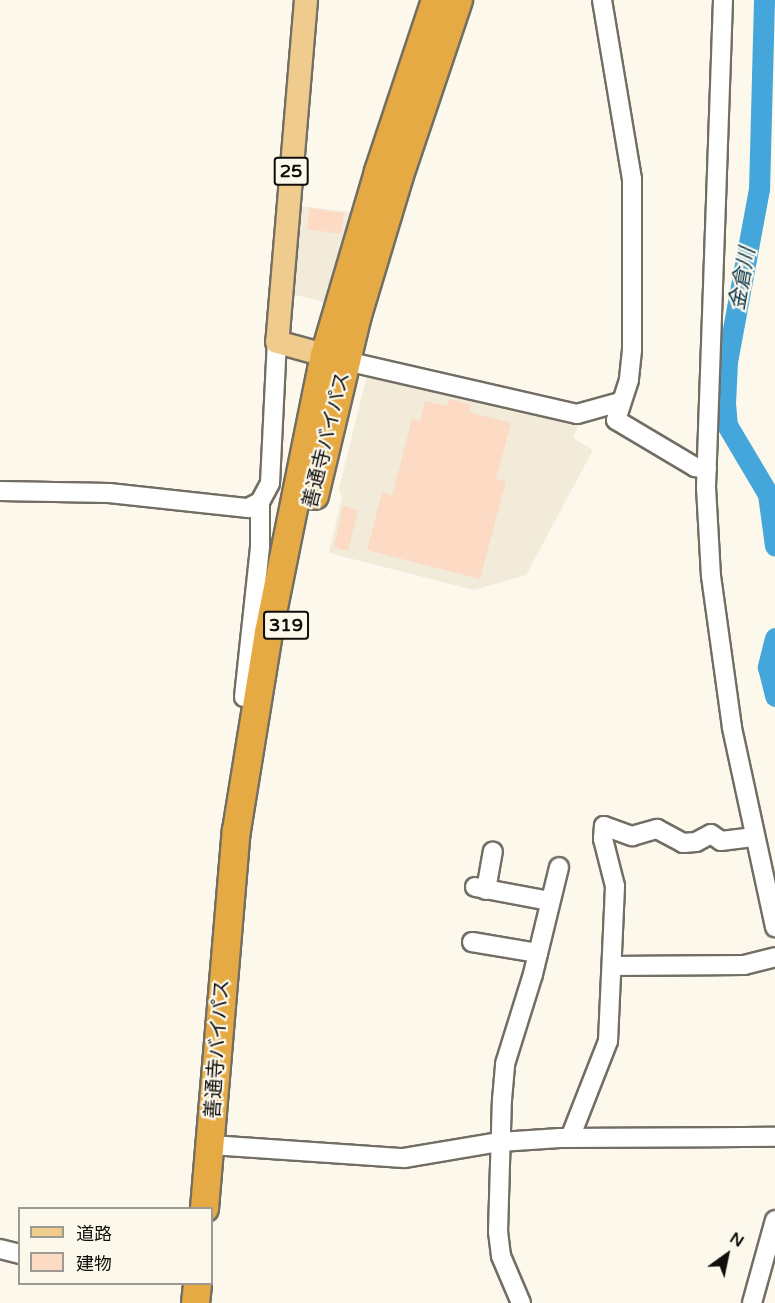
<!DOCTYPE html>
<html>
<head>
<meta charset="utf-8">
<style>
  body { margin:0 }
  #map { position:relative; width:775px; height:1303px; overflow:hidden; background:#fcf8ec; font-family:"Varela Round","Noto Sans JP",sans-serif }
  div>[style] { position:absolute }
  .built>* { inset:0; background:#f2ebd9 }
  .river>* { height:21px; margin:-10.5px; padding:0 10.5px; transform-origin:10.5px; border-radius:10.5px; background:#44a6db }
  .building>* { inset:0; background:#fcdac4 }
  .roads { filter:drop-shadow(2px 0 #726e64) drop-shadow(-2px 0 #726e64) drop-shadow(0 2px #726e64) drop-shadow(0 -2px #726e64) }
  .minor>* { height:18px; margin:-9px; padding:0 9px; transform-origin:9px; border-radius:9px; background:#fff }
  .major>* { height:22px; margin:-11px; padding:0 11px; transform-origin:11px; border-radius:11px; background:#efcc8e }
  .highway>* { height:27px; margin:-13.5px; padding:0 13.5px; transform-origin:13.5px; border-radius:13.5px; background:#e5aa43 }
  span { translate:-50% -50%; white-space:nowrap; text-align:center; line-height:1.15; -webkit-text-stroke:4.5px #fcf8ec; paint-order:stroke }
  .shield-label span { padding:2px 4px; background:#fcf8ec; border:2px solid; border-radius:4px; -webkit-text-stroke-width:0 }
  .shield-label { font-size:18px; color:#0f0e0a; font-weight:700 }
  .street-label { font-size:20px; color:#0f0e0a }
  .water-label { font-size:21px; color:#0c374d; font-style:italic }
  .legend { position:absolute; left:18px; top:1207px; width:195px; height:78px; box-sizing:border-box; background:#fcf8ec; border:2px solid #9d9a92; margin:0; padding:8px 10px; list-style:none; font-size:18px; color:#0f0e0a }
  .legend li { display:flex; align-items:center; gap:12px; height:30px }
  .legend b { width:30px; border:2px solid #9d9a92 }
  .north { position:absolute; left:697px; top:1225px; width:60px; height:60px; -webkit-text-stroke:4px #fcf8ec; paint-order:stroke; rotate:33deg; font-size:16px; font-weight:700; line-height:24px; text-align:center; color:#0f0e0a }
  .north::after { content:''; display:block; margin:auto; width:21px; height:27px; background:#0f0e0a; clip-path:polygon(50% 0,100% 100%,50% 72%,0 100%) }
</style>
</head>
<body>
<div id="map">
  <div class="built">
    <i style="clip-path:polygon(299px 206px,350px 212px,324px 302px,292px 294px)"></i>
    <i style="clip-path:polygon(367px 375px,415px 387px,423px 381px,580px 422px,573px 438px,593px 450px,526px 575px,474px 590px,329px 553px,342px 497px,339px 489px)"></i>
  </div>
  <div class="river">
    <i style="left:764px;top:0;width:189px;rotate:91.5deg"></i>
    <i style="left:759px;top:189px;width:176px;rotate:100.5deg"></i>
    <i style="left:727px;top:362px;width:41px;rotate:92.8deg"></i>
    <i style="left:725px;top:403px;width:22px;rotate:85deg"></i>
    <i style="left:727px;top:425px;width:80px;rotate:59.3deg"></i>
    <i style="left:768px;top:494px;width:52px;rotate:82.3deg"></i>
    <i style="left:775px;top:638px;width:30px;rotate:104deg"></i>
    <i style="left:768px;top:667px;width:30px;rotate:76deg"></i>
  </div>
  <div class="building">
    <i style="clip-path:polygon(310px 208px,344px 213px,341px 234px,307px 229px)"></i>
    <i style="clip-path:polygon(449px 399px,471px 405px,469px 412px,511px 423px,496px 479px,506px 481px,480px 579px,367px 550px,382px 492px,392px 496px,412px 419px,420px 421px,425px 401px,447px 406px)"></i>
    <i style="clip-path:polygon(343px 506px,358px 510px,348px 551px,334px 547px)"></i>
  </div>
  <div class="roads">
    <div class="minor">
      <i style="left:602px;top:0;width:181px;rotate:80.5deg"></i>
      <i style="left:632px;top:179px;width:171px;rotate:90deg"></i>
      <i style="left:632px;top:350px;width:30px;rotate:96deg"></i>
      <i style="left:629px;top:380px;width:42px;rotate:108deg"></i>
      <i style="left:616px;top:420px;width:92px;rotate:30.7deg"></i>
      <i style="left:695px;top:467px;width:12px;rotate:9deg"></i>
      <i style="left:723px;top:0;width:487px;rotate:92deg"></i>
      <i style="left:706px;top:487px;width:89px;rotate:86.8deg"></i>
      <i style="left:711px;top:576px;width:153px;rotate:82.1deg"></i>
      <i style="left:732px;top:728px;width:204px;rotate:77.8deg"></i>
      <i style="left:346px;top:361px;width:237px;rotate:12.9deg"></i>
      <i style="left:577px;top:414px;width:45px;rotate:-15.6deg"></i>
      <i style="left:0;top:491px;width:109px;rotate:1.1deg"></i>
      <i style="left:109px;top:493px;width:140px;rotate:6.2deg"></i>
      <i style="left:248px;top:508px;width:13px;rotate:-27deg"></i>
      <i style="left:260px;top:502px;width:21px;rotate:-62deg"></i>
      <i style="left:270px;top:483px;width:141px;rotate:-87.2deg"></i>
      <i style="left:244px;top:697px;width:151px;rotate:-83.9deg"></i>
      <i style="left:260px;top:547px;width:45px;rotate:-90deg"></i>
      <i style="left:475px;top:887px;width:75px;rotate:10.7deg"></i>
      <i style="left:486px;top:890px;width:39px;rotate:-80deg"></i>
      <i style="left:472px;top:942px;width:67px;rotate:9.5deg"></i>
      <i style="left:612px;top:966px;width:132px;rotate:-0.4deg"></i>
      <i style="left:744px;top:965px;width:32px;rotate:-14deg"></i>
      <i style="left:570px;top:1138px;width:104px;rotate:-68.6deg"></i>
      <i style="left:608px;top:1041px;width:155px;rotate:-87.4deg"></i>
      <i style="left:615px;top:886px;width:49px;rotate:-104.3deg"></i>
      <i style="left:603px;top:839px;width:13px;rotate:-86deg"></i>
      <i style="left:604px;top:826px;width:30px;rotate:20deg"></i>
      <i style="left:632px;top:836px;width:26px;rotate:-16deg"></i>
      <i style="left:657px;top:829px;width:30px;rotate:28deg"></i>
      <i style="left:683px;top:843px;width:13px;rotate:-4deg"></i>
      <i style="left:696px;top:842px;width:17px;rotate:-28deg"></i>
      <i style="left:711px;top:834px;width:12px;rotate:35deg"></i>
      <i style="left:721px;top:841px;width:34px;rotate:-7deg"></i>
      <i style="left:211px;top:1145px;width:193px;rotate:3.9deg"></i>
      <i style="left:404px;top:1158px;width:97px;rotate:-9.5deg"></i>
      <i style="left:500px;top:1142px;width:60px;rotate:-3.8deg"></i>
      <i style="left:560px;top:1138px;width:215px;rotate:-0.3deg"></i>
      <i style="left:0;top:1249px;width:21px;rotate:14deg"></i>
      <i style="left:521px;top:1303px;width:51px;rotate:-113.1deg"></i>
      <i style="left:501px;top:1256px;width:24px;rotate:-97deg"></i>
      <i style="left:498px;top:1232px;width:132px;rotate:-88.3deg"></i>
      <i style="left:502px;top:1100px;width:36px;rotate:-85deg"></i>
      <i style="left:505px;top:1064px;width:94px;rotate:-72.7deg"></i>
      <i style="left:533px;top:974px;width:110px;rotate:-76.3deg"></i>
      <i style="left:752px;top:1303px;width:86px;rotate:-74.5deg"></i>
    </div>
    <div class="major">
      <i style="left:306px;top:0;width:343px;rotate:94.8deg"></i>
      <i style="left:277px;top:342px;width:64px;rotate:15.3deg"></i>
    </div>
    <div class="highway">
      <i style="left:314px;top:495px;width:185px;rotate:-76.6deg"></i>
      <i style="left:357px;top:315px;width:143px;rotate:-73.3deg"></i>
      <i style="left:398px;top:178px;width:188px;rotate:-71.4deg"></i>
      <i style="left:204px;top:1208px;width:379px;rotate:-85.2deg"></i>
      <i style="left:236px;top:830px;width:201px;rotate:-80.8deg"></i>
      <i style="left:268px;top:632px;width:283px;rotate:-78.6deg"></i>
      <i style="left:324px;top:355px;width:192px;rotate:-73.6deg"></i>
      <i style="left:378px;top:171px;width:180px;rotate:-71.6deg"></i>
      <i style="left:195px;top:1303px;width:19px;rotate:-84deg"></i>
    </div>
  </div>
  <div class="shield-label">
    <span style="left:291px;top:171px">25</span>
    <span style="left:286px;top:625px">319</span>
  </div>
  <div class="street-label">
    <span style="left:327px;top:440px;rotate:-76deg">善通寺バイパス</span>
    <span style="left:218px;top:1049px;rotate:-86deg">善通寺バイパス</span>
  </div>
  <div class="water-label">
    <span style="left:743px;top:279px;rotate:-80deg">金倉川</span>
  </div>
  <ul class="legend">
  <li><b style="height:8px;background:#efcc8e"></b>道路</li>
  <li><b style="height:16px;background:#fcdac4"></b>建物</li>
  </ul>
  <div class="north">N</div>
</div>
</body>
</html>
